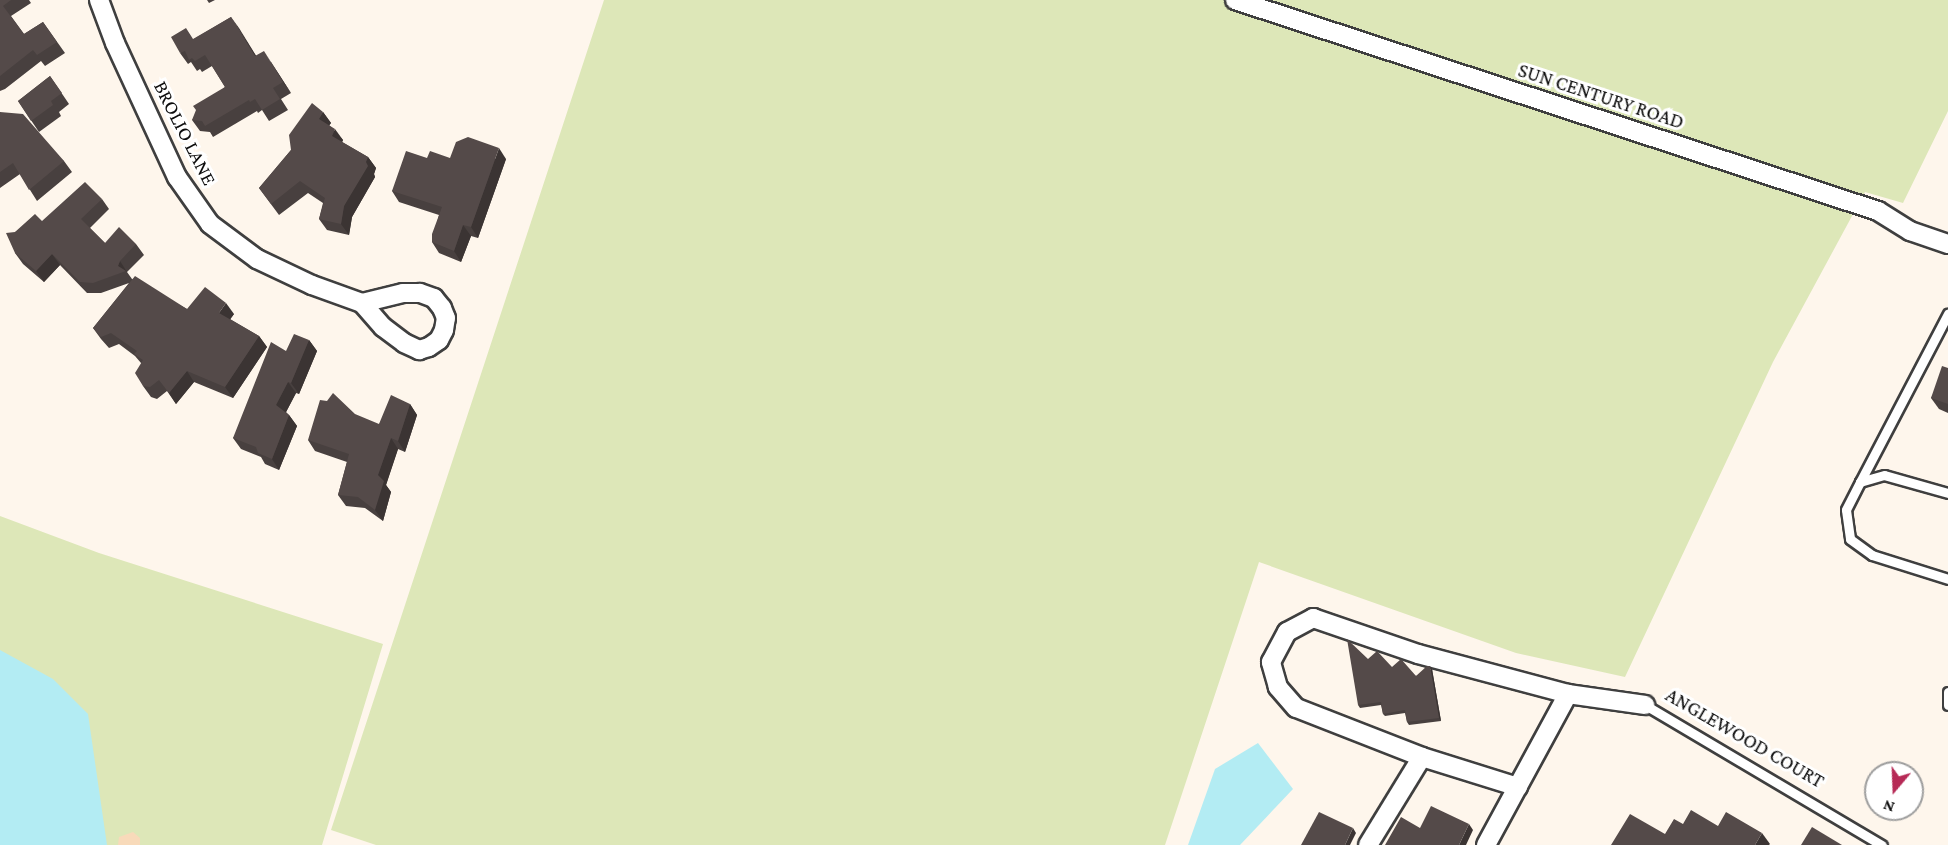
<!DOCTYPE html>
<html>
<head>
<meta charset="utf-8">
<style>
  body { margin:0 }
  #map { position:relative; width:1948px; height:845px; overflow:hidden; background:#fef6ec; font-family:"Crimson Pro",serif }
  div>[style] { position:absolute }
  .green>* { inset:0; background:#dde7b8 }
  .sand>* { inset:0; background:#f8daba }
  .water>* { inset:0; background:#b3ecf3 }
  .roads { filter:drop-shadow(2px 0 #3f3f3f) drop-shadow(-2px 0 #3f3f3f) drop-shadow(0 2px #3f3f3f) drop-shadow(0 -2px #3f3f3f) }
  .lane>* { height:9px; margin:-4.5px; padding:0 4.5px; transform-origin:4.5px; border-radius:4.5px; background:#fff }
  .street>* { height:18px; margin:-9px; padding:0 9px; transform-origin:9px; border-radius:9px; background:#fff }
  .wall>* { inset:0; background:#48403f }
  .shaded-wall>* { inset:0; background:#3b3433 }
  .building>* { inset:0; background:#544a49 }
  span { translate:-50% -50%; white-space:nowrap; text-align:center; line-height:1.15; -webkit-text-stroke:6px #fff; paint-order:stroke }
  .street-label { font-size:20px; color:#0c0c0c }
  .north { position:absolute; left:1864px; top:761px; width:60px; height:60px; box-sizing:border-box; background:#fff; border:2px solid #9e9e9e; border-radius:50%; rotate:199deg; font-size:16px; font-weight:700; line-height:24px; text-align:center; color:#0c0c0c }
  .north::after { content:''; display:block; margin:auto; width:21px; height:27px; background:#b62a56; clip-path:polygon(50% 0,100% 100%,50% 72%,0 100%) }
</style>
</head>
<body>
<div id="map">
  <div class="green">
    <i style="clip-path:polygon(604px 0,1948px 0,1948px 111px,1903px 203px,1865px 192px,1773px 362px,1625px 677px,1516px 653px,1259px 562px,1165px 845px,376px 845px,331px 830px)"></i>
    <i style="clip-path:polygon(0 516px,99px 553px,383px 644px,322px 845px,0 845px)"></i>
  </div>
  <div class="sand">
    <i style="clip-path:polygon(133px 832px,140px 838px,140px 845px,118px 845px,119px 837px)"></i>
  </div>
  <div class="water">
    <i style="clip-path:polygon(0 650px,53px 679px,88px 714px,107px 845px,0 845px)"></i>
    <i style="clip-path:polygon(1258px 743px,1293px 789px,1240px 845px,1188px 845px,1215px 769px)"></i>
  </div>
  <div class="roads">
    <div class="lane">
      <i style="left:1860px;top:482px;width:190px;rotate:-62.4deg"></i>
      <i style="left:1948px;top:493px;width:66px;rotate:-164.3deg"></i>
      <i style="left:1884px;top:475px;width:25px;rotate:164deg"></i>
      <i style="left:1860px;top:482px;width:31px;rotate:117deg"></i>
      <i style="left:1846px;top:510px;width:29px;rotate:82deg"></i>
      <i style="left:1850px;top:539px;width:27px;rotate:36deg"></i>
      <i style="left:1872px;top:555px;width:80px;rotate:17.5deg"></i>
      <i style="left:1948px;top:692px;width:13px;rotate:90deg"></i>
      <i style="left:1645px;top:705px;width:275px;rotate:30.6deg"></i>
    </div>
    <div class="street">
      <i style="left:99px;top:0;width:46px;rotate:69.6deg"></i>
      <i style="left:115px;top:43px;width:148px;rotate:65.2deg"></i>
      <i style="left:177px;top:177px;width:57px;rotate:54.9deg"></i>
      <i style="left:210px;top:224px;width:59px;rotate:36.7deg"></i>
      <i style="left:257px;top:259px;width:61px;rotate:25.3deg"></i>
      <i style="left:312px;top:285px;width:53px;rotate:19.8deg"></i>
      <i style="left:362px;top:303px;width:32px;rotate:49deg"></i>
      <i style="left:383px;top:327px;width:26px;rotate:37deg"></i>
      <i style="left:404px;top:343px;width:17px;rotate:25deg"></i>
      <i style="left:419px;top:350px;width:10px;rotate:-17deg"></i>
      <i style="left:429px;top:347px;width:12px;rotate:-35deg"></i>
      <i style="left:439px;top:340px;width:11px;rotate:-63deg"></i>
      <i style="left:444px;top:330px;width:12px;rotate:-81deg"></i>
      <i style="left:446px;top:318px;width:11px;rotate:-112deg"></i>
      <i style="left:442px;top:308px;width:13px;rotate:-129deg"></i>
      <i style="left:434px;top:298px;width:15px;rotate:-160deg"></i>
      <i style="left:420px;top:293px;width:17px;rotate:180deg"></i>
      <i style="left:403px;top:293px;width:42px;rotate:166.3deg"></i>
      <i style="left:1235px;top:0;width:677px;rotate:18.17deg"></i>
      <i style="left:1878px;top:211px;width:38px;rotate:32deg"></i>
      <i style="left:1910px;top:231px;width:40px;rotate:18.9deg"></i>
      <i style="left:1518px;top:787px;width:101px;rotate:-162.6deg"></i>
      <i style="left:1422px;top:757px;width:135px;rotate:-158.7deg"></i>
      <i style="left:1296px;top:708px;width:28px;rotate:-131deg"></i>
      <i style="left:1278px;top:687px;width:26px;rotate:-106deg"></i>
      <i style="left:1271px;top:662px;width:34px;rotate:-62deg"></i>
      <i style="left:1287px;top:632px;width:30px;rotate:-28deg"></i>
      <i style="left:1313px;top:618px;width:111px;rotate:18.9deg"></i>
      <i style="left:1418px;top:654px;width:155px;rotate:14.9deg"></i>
      <i style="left:1368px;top:845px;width:103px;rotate:-58.5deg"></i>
      <i style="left:1486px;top:845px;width:172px;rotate:-61.5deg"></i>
      <i style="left:1568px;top:694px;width:78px;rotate:8.1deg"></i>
    </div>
  </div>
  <div class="wall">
    <i style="clip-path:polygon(0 0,29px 0,31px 3px,11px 16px,24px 34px,43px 22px,65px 53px,45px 66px,41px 61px,5px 89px,0 91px)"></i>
    <i style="clip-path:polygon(207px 0,215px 0,209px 3px)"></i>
    <i style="clip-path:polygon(231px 17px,256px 56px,271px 62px,291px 93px,281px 99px,288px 110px,269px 121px,262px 110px,258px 113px,257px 111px,213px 137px,210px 132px,200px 131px,192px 120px,225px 87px,212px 66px,202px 72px,200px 69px,197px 71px,191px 62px,188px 64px,180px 53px,194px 39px)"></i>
    <i style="clip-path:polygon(50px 76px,69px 104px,59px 112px,61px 116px,39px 132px,18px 101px)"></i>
    <i style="clip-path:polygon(0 112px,64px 161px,72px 172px,37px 201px,20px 174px,0 188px)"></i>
    <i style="clip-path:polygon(323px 112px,331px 123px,329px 125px,343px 140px,342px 142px,368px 157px,376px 168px,374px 174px,375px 177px,352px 217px,349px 235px,327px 230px,319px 219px,323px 203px,308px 193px,279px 215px,259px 188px)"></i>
    <i style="clip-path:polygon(427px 158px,506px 159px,478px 238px,471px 236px,461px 262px,439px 253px,432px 242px,439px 215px,399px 202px,392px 191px)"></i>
    <i style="clip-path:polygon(102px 199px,109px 209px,90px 228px,105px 243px,136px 244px,144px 255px,127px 272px,132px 279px,187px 309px,234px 314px,230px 319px,259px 336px,267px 347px,233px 398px,194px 382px,176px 404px,167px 391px,157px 399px,151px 397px,143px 386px,141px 363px,135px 356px,119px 344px,109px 348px,101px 339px,93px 328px,129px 283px,101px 293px,87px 293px,60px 265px,44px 282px,23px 264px,15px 253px,15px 232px)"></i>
    <i style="clip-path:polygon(309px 340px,317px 351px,299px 394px,296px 393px,286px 412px,289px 415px,297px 426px,279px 470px,265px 464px,261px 457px,241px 449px,233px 438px)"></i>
    <i style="clip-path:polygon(1948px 368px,1948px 413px,1939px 409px,1931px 398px)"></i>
    <i style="clip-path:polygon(410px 404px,417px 415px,405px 452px,398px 449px,386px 485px,391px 492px,383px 521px,365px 508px,346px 506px,338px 495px,347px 462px,315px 451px,308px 440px,379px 424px)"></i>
    <i style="clip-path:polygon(1392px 667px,1416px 676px,1432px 669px,1441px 721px,1409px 725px,1407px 722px,1405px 713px,1385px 716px,1383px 714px,1381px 705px,1360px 708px,1358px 705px)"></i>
  </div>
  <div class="shaded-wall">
    <i style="clip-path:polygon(231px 17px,239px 28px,263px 67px,255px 56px)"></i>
    <i style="clip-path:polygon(264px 51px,271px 62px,291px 93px,283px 82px)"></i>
    <i style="clip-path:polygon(323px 112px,331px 123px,326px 130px,319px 119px)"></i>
    <i style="clip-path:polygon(335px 129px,343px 140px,340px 147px,332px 136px)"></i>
    <i style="clip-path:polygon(499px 148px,506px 159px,478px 238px,471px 227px)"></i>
    <i style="clip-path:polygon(368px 157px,376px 168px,374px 174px,375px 177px,352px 217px,349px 235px,341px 224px,344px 206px)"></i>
    <i style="clip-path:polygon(463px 225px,471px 236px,461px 262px,454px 251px)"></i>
    <i style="clip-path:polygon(52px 254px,60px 265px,44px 282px,36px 271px)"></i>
    <i style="clip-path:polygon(120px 261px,127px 272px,118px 266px)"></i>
    <i style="clip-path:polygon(226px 303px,234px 314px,227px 324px,219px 313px)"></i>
    <i style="clip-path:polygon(259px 336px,267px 347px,233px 398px,225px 387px)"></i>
    <i style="clip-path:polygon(309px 340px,317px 351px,299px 394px,291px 383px)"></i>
    <i style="clip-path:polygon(187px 371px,194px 382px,176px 404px,169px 393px)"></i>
    <i style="clip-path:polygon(288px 382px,296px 393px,284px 416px,276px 405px)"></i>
    <i style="clip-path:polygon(410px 404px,417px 415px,405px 452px,398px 441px)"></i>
    <i style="clip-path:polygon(289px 415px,297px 426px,279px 470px,272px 459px)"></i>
    <i style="clip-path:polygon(391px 438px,398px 449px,386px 485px,391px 492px,383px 521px,375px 510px,378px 475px)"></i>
    <i style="clip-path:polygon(1430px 666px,1432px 669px,1441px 721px,1439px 718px)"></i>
    <i style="clip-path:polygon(1469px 824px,1473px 830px,1466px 845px,1459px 845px)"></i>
    <i style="clip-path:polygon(1353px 828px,1356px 833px,1350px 845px,1345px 845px)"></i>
    <i style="clip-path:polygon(1762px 833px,1770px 844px,1769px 845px,1755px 845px)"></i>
  </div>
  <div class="building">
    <i style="clip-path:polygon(0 0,11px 0,3px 6px,24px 34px,43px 22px,57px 42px,37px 55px,33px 50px,0 76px)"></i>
    <i style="clip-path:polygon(231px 17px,255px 56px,264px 51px,283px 82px,273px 88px,280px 99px,262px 110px,255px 99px,250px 102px,249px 100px,205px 126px,202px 121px,192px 120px,196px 110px,193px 106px,225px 87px,205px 55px,195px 61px,192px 58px,189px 60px,185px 51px,180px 53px,171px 37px,186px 28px,193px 39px)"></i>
    <i style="clip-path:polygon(50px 76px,62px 93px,51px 101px,53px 105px,31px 121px,18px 101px)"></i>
    <i style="clip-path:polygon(312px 103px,323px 112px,319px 119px,335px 129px,332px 136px,368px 157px,366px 162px,368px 166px,344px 206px,341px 224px,319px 219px,325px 198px,300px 181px,271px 204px,259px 188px,291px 150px,289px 135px)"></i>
    <i style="clip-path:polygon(0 112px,23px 114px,64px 161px,29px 190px,13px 163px,0 172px)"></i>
    <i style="clip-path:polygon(468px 137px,499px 148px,471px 227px,463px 225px,454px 251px,432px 242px,432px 234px,442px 207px,392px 191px,406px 151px,427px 158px,430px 151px,450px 158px,456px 142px)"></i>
    <i style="clip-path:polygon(85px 182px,102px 199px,81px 219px,105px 243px,119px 227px,136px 244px,120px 261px,118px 266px,126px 271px,93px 283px,80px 282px,52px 254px,36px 271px,15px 253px,6px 233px,15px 232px,35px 214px,42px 221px)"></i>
    <i style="clip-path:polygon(135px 276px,187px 309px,205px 287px,226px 303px,219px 313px,259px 336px,225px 387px,187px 371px,169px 393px,159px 380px,150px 387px,143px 386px,135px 373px,143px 360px,134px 354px,137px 351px,111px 333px,101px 337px,93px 328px)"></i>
    <i style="clip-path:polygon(294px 334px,309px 340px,291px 383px,288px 382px,276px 405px,289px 415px,272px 459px,258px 453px,256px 447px,233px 438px,271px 342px,286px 351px)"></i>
    <i style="clip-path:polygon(1942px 366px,1948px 368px,1948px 404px,1931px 398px)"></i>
    <i style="clip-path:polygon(333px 393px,355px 414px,379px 424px,391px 395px,410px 404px,398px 441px,391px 438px,378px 475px,384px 481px,375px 510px,358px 497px,338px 495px,349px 454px,308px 440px,320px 400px,327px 401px)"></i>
    <i style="clip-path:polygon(1347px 639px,1368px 659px,1377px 651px,1392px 667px,1401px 659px,1416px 676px,1427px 666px,1430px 666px,1439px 718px,1407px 722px,1405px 710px,1383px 714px,1381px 702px,1358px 705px)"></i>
    <i style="clip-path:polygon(1431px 806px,1469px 824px,1459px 845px,1385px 845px,1401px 817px,1420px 828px)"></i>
    <i style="clip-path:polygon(1691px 810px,1718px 826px,1726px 812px,1762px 833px,1755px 845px,1611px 845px,1630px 814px,1665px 834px,1674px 819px,1683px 824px)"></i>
    <i style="clip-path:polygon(1319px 812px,1353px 828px,1345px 845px,1301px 845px)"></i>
    <i style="clip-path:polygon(1812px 827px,1842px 845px,1801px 845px)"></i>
  </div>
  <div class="street-label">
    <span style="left:1601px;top:96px;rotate:18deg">SUN CENTURY ROAD</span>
    <span style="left:185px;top:133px;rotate:63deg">BROLIO LANE</span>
    <span style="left:1745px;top:738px;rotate:30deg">ANGLEWOOD COURT</span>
  </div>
  <div class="north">N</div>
</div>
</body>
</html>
